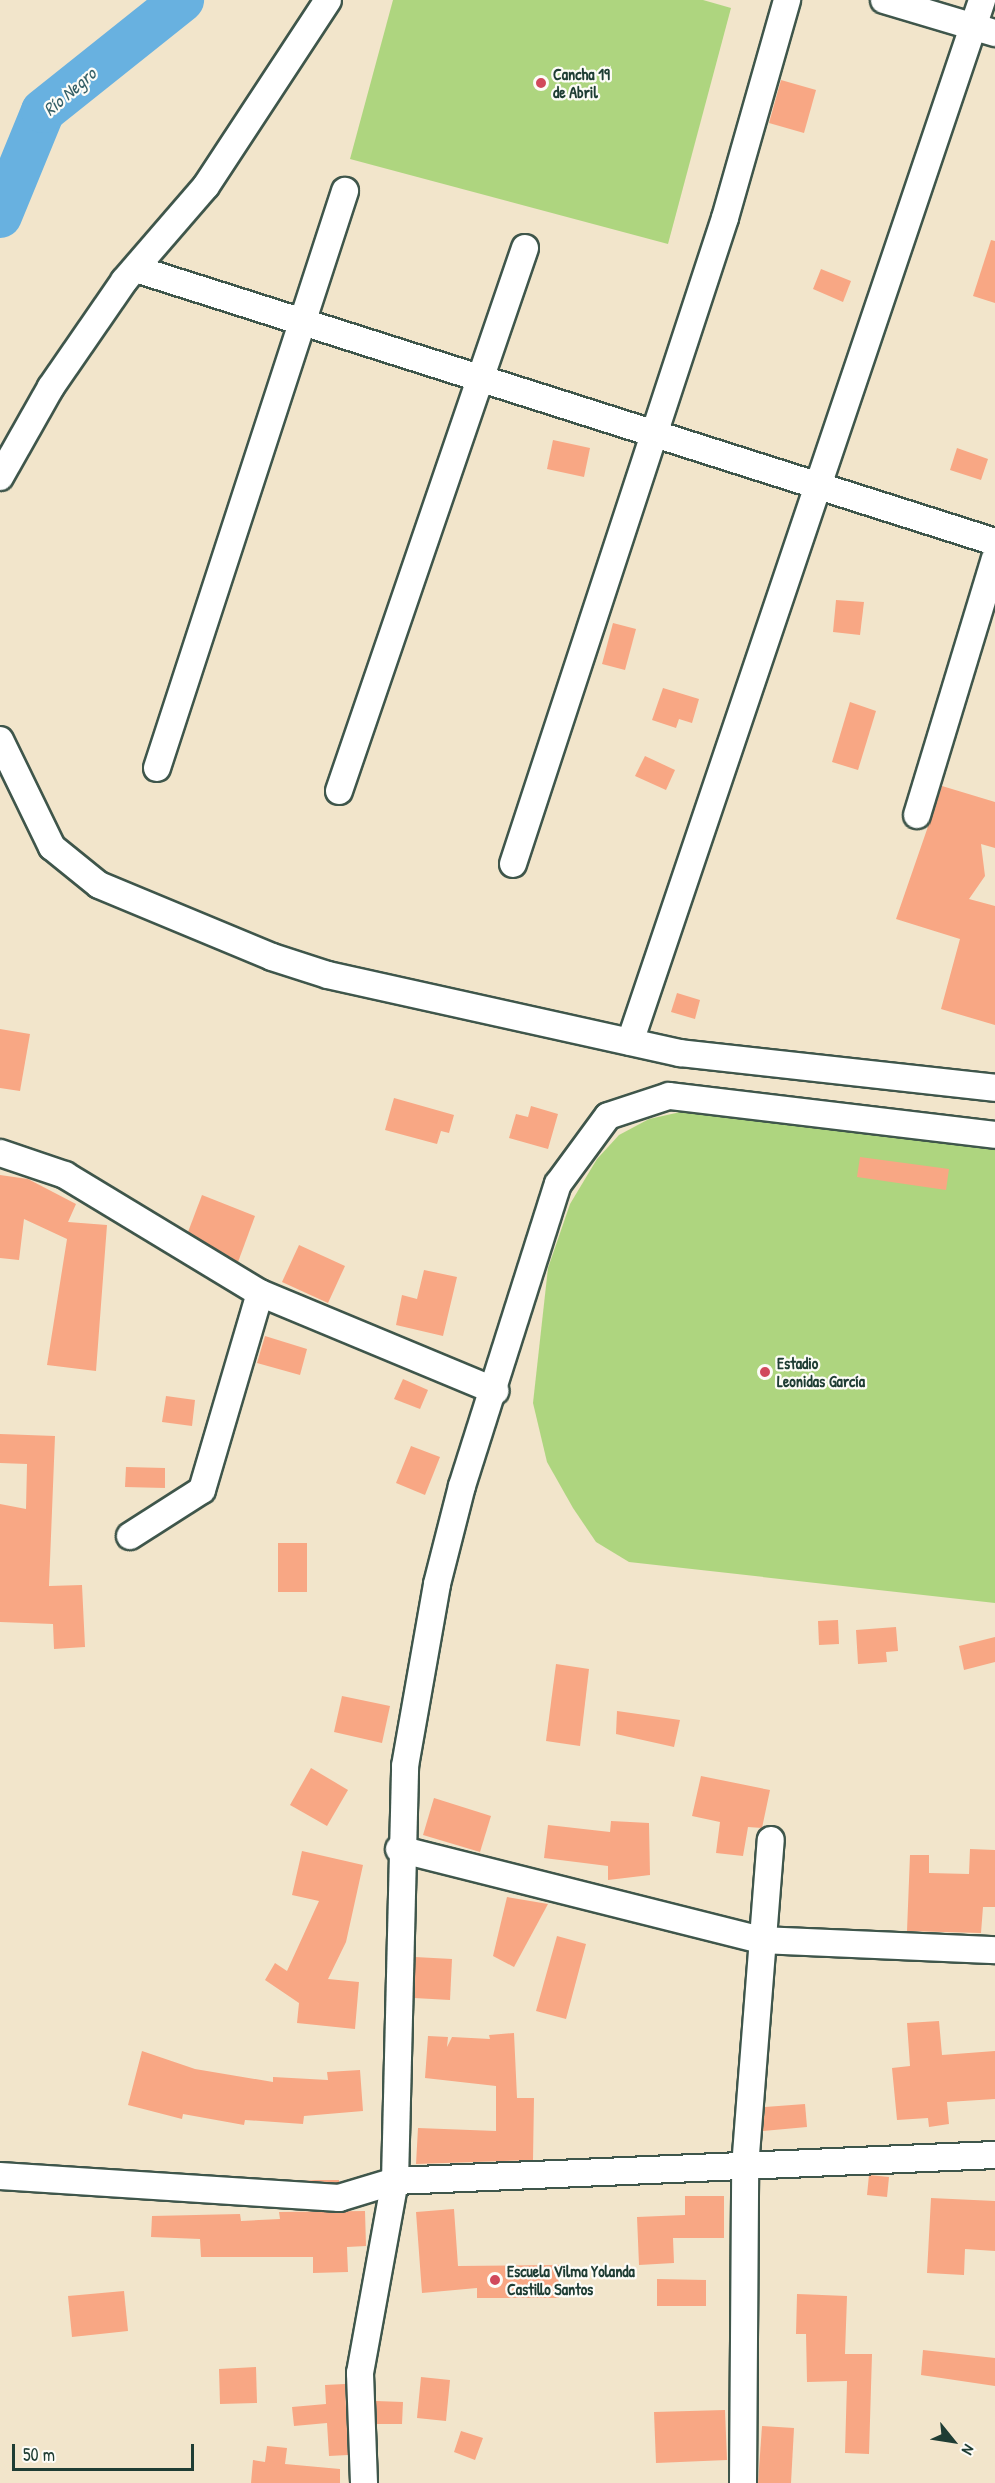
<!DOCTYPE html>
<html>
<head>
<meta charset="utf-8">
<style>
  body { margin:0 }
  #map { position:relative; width:995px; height:2483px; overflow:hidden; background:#f2e5cb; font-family:"Patrick Hand",sans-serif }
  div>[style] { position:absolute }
  .green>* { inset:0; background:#aed57f }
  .river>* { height:44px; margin:-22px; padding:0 22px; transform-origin:22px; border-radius:22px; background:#68b1e0 }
  .building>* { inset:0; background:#f8a784 }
  .roads { filter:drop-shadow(2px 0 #3f564b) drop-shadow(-2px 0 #3f564b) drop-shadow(0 2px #3f564b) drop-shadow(0 -2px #3f564b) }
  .street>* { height:26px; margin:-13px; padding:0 13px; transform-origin:13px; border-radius:13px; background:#fff }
  .dots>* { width:16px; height:16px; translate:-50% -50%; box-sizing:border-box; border:3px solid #fdfcf7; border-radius:50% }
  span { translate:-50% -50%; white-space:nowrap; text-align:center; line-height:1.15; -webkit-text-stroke:4.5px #fdfcf7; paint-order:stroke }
  .poi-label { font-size:16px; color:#1f3d34; font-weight:700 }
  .left { translate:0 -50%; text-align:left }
  .water-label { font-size:18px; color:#356068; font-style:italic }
  .north { position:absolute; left:923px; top:2411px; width:60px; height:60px; -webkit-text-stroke:4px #fdfcf7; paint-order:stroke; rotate:120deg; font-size:16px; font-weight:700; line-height:24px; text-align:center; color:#1f3d34 }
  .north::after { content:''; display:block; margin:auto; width:21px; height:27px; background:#1f3d34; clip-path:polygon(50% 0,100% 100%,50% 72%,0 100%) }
  .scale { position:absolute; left:12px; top:2444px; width:182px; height:27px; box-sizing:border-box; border:3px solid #1f3d34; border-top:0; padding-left:8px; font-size:18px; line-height:21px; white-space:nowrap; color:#1f3d34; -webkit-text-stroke:4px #fdfcf7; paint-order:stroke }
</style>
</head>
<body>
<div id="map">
  <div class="green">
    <i style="clip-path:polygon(393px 0,703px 0,731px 8px,668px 244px,350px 159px)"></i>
    <i style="clip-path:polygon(685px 1111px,995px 1149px,995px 1603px,629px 1562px,596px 1542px,573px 1508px,547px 1462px,533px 1403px,548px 1268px,570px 1204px,597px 1159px,619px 1135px,649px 1119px)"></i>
  </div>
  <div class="river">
    <i style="left:0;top:216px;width:113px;rotate:-67.7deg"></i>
    <i style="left:43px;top:111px;width:178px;rotate:-38.6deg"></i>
  </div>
  <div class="building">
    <i style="clip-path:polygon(781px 80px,816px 90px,804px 133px,769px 123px)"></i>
    <i style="clip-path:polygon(991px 240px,995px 241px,995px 303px,973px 296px)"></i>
    <i style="clip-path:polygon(821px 269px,851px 281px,843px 302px,813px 289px)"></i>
    <i style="clip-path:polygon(553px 440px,590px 448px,584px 477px,547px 469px)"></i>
    <i style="clip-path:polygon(957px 448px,988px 459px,981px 480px,950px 470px)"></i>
    <i style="clip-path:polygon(836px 600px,864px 602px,860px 635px,833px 632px)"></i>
    <i style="clip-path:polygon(613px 623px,636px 629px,625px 670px,602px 664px)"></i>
    <i style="clip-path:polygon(663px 688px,699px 699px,692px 723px,679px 719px,676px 728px,652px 720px)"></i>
    <i style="clip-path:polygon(850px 702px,876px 711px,858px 770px,832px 762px)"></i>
    <i style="clip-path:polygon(645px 756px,675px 770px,666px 790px,635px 776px)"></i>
    <i style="clip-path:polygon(942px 786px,995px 802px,995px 848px,981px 844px,985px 876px,969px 899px,995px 906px,995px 1025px,941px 1009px,960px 939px,896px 919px)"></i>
    <i style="clip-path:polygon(677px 993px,700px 1000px,695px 1019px,671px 1012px)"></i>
    <i style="clip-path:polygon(0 1029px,30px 1034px,20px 1091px,0 1088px)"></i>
    <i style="clip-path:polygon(394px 1098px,454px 1115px,449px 1133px,441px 1131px,437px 1144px,385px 1130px)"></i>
    <i style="clip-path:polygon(531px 1106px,558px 1114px,548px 1149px,509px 1138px,516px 1114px,528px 1117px)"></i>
    <i style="clip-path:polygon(860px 1157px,949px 1169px,946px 1190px,857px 1177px)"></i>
    <i style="clip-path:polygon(0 1175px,28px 1179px,76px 1204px,68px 1222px,107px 1225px,96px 1371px,47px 1365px,67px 1239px,24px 1219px,19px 1260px,0 1258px)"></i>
    <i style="clip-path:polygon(202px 1195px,255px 1216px,238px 1262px,188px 1232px)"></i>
    <i style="clip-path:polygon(299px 1245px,345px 1266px,328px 1303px,282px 1282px)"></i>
    <i style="clip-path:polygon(424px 1270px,457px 1277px,443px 1336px,396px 1325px,402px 1295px,417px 1299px)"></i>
    <i style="clip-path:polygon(265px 1336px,307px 1349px,300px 1375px,257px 1363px)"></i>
    <i style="clip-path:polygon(403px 1379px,428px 1390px,420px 1409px,394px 1399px)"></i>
    <i style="clip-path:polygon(166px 1396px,195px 1400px,192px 1426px,162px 1422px)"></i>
    <i style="clip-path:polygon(0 1434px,55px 1436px,49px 1586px,82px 1585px,85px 1647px,54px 1649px,53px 1624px,0 1622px,0 1504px,26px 1509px,27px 1464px,0 1463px)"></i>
    <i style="clip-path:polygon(411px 1446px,440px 1457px,425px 1495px,396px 1483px)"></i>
    <i style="clip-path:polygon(126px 1467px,165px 1468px,165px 1488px,125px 1487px)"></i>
    <i style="clip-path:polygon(278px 1543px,307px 1543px,307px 1592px,278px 1592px)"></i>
    <i style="clip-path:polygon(838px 1620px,839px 1644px,819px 1645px,818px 1621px)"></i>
    <i style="clip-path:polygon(896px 1627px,898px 1651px,886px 1652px,887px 1662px,858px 1664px,856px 1630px)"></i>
    <i style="clip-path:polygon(995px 1637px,995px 1662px,964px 1670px,959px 1646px)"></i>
    <i style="clip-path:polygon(556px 1664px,589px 1669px,580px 1746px,546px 1741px)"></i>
    <i style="clip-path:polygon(342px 1696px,390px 1706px,382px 1743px,334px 1732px)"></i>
    <i style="clip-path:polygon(617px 1711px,680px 1720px,674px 1747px,616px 1734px)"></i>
    <i style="clip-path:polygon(311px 1768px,348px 1790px,327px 1826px,290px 1805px)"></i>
    <i style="clip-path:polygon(701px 1776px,770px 1790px,762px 1828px,748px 1827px,743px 1856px,716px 1853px,720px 1822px,692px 1816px)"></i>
    <i style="clip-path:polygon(434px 1798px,491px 1816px,480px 1852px,423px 1835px)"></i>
    <i style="clip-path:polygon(611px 1821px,649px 1823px,650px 1875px,608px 1880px,608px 1866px,544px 1858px,548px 1825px,610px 1832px)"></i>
    <i style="clip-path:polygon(970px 1849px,995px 1850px,995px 1907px,983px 1907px,981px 1933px,907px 1931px,910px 1855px,929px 1855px,929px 1873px,969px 1874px)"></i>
    <i style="clip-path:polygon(302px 1851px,363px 1865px,346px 1942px,328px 1979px,359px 1982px,355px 2029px,297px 2023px,299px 2003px,265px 1980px,275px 1963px,287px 1971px,319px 1901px,292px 1895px)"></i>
    <i style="clip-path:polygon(507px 1897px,548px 1904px,514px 1967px,493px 1956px)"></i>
    <i style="clip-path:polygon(557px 1936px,586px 1944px,566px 2019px,536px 2011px)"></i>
    <i style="clip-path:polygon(415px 1957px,452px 1959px,450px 2000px,414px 1998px)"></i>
    <i style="clip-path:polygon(939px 2021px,942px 2055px,995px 2051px,995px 2099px,947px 2102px,949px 2124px,929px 2127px,928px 2118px,897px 2120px,892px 2068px,910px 2066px,907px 2023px)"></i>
    <i style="clip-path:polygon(514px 2033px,517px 2098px,534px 2098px,533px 2160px,416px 2164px,418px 2128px,496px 2131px,496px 2086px,425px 2078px,428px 2036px,448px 2037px,447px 2047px,452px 2037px,490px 2039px,489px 2035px)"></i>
    <i style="clip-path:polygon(142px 2051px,195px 2069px,273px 2082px,273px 2077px,328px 2080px,327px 2072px,360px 2070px,363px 2111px,304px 2116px,303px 2124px,245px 2120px,244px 2125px,183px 2114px,182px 2119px,128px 2105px)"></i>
    <i style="clip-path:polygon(805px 2104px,807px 2127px,763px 2131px,765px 2107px)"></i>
    <i style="clip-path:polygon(869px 2175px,889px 2177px,887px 2197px,867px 2195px)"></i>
    <i style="clip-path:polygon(304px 2180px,339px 2180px,339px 2182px,337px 2183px)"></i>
    <i style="clip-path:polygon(685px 2196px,724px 2196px,724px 2238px,673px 2238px,674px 2263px,639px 2265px,637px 2217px,685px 2215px)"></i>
    <i style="clip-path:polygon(931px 2198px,995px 2201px,995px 2251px,965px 2249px,964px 2275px,927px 2273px)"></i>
    <i style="clip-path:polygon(454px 2209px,458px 2266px,559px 2265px,559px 2298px,477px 2298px,477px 2288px,422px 2293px,416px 2212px)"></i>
    <i style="clip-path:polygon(365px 2211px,366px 2246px,347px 2247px,348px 2272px,313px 2273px,313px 2257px,201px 2257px,200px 2239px,151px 2237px,152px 2216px,240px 2214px,241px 2221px,280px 2219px,279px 2212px)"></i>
    <i style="clip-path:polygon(657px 2279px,706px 2280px,706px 2306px,657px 2306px)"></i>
    <i style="clip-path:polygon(124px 2291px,128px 2331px,72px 2337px,68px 2296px)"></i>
    <i style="clip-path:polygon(797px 2294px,847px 2296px,845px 2354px,872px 2354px,869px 2454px,845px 2453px,847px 2381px,807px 2382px,806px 2334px,796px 2334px)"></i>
    <i style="clip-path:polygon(923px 2350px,995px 2358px,995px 2386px,921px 2375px)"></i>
    <i style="clip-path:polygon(256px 2367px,257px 2403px,220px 2404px,219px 2369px)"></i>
    <i style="clip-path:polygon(421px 2377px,450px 2380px,446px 2421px,417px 2418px)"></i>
    <i style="clip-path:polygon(345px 2384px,348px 2455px,329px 2456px,327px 2423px,294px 2426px,292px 2407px,326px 2404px,325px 2385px)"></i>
    <i style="clip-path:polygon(376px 2401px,403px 2402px,402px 2424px,377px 2424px)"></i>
    <i style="clip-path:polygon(725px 2410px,727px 2460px,656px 2463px,654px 2412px)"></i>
    <i style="clip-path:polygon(762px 2426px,794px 2428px,791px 2483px,758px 2483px)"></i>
    <i style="clip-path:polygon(461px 2431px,483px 2438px,475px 2460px,454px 2452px)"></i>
    <i style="clip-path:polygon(267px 2446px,287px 2448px,285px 2464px,340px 2469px,340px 2483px,251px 2483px,253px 2460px,265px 2462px)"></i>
  </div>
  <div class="roads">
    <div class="street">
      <i style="left:884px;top:0;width:116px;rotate:16.6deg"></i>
      <i style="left:136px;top:269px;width:901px;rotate:17.63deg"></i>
      <i style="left:0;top:477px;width:103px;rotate:-60.5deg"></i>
      <i style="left:51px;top:387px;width:129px;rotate:-55.4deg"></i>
      <i style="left:124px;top:281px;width:125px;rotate:-49.2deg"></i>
      <i style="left:206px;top:186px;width:222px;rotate:-56.7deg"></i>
      <i style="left:0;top:740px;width:119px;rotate:64.1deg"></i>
      <i style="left:52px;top:847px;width:60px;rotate:39deg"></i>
      <i style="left:99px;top:885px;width:187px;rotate:22.6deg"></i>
      <i style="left:272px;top:957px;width:59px;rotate:17.8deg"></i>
      <i style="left:328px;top:975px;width:361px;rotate:12.5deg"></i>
      <i style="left:680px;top:1053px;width:317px;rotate:6.3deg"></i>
      <i style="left:157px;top:768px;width:607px;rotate:-71.95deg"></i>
      <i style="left:339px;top:791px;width:574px;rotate:-71.09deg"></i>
      <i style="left:917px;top:815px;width:268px;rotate:-73.1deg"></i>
      <i style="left:513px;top:864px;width:680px;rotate:-71.83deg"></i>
      <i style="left:725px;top:218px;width:227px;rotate:-74.1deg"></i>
      <i style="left:630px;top:1042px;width:1100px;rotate:-71.33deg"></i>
      <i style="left:0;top:1153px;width:69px;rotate:18.7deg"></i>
      <i style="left:65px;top:1175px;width:228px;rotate:31.2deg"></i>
      <i style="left:260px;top:1293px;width:255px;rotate:22.6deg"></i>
      <i style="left:130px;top:1536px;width:85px;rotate:-32.6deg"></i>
      <i style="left:202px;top:1490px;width:205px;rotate:-73.6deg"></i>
      <i style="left:399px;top:1849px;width:374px;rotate:14.1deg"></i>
      <i style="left:762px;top:1940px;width:233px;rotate:2.5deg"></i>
      <i style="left:0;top:2176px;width:340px;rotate:3.7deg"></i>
      <i style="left:339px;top:2198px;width:59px;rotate:-16.9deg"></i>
      <i style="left:395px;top:2181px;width:601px;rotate:-2.48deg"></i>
      <i style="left:364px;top:2483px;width:110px;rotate:-92.1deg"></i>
      <i style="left:360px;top:2373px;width:195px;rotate:-79.7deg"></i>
      <i style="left:395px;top:2181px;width:415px;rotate:-88.6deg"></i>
      <i style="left:405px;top:1766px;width:185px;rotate:-80deg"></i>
      <i style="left:437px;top:1584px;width:101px;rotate:-75.7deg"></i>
      <i style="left:462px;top:1486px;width:317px;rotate:-72.4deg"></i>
      <i style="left:558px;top:1184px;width:84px;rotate:-53.7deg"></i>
      <i style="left:608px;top:1116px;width:64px;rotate:-18.2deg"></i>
      <i style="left:669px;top:1096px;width:328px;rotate:6.8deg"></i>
      <i style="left:743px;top:2483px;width:316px;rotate:-89.6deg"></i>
      <i style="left:745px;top:2167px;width:328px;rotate:-85.5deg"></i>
    </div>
  </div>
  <div class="dots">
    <i style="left:541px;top:83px;background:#d1495b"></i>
    <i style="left:765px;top:1372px;background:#d1495b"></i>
    <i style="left:495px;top:2280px;background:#d1495b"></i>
  </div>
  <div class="poi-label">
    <span class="left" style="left:553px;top:83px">Cancha 19<br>de Abril</span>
    <span class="left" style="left:777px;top:1372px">Estadio<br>Leonidas García</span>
    <span class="left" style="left:507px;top:2280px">Escuela Vilma Yolanda<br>Castillo Santos</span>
  </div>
  <div class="water-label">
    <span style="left:70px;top:92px;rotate:-41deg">Río Negro</span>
  </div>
  <div class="north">N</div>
  <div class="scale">50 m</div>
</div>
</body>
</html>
